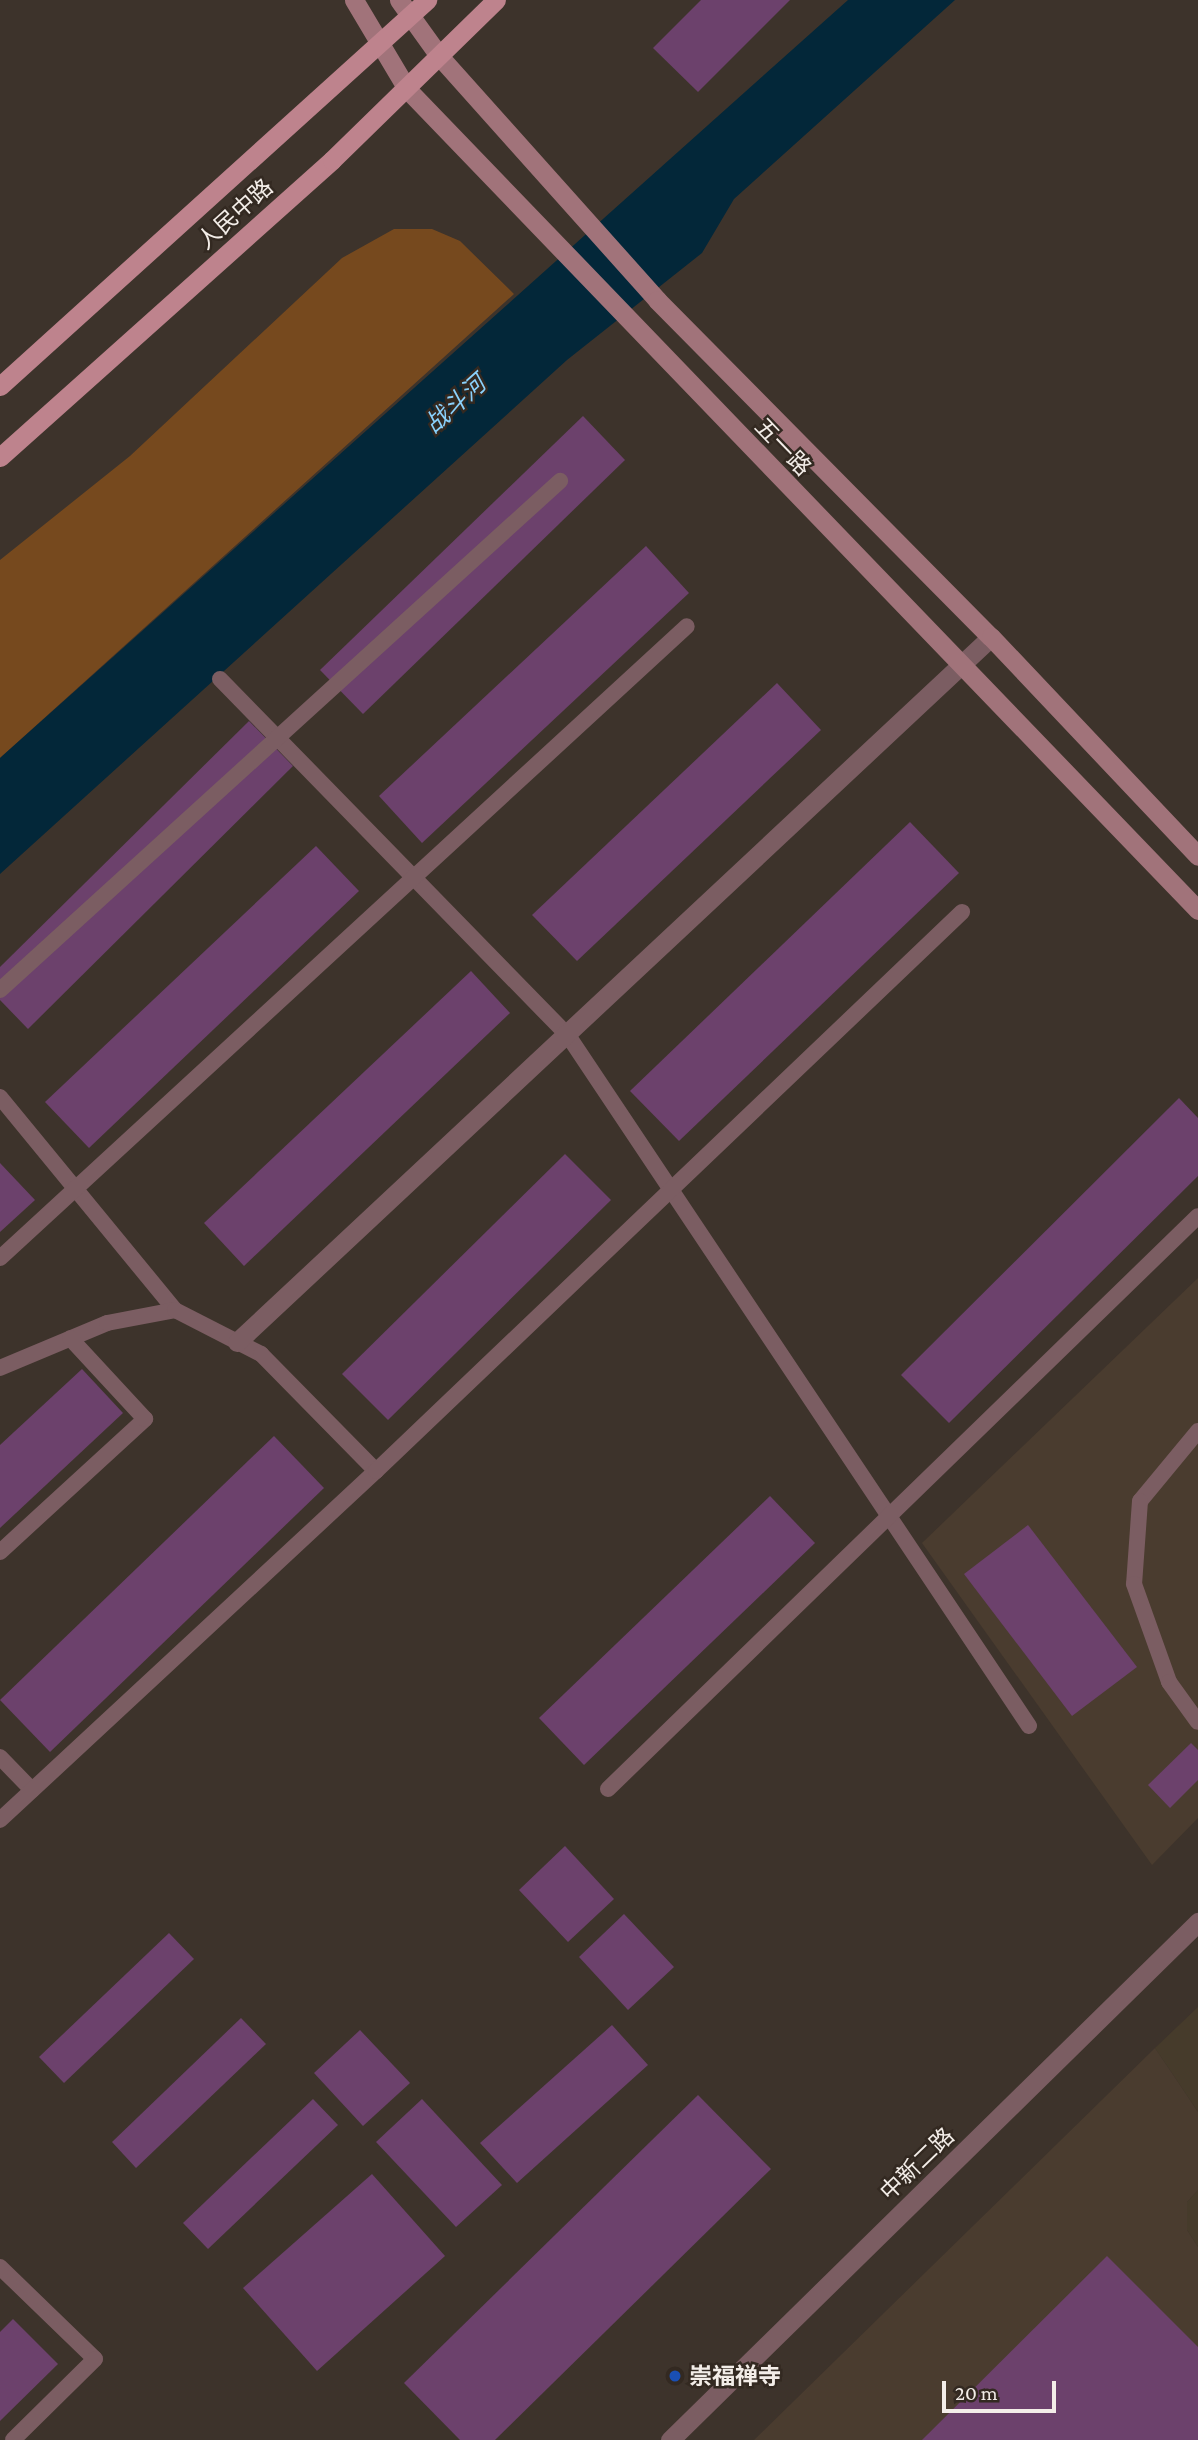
<!DOCTYPE html>
<html>
<head>
<meta charset="utf-8">
<style>
  body { margin:0 }
  #map { position:relative; width:1198px; height:2440px; overflow:hidden; background:#3d332b; font-family:"Crimson Pro","Noto Sans SC",serif }
  div>[style] { position:absolute }
  .commercial>* { inset:0; background:#463b2b }
  .built>* { inset:0; background:#4a3c2f }
  .green>* { inset:0; background:#76491e }
  .water>* { inset:0; background:#032739 }
  .building>* { inset:0; background:#6c416c }
  .service>* { height:16px; margin:-8px; padding:0 8px; transform-origin:8px; border-radius:8px; background:#7b5d62 }
  .minor>* { height:19px; margin:-9.5px; padding:0 9.5px; transform-origin:9.5px; border-radius:9.5px; background:#7b5d62 }
  .tertiary>* { height:19px; margin:-9.5px; padding:0 9.5px; transform-origin:9.5px; border-radius:9.5px; background:#7b5d62 }
  .secondary>* { height:19px; margin:-9.5px; padding:0 9.5px; transform-origin:9.5px; border-radius:9.5px; background:#a1737a }
  .primary>* { height:19px; margin:-9.5px; padding:0 9.5px; transform-origin:9.5px; border-radius:9.5px; background:#be838d }
  .dots>* { width:19px; height:19px; translate:-50% -50%; box-sizing:border-box; border:4px solid #332921; border-radius:50% }
  span { translate:-50% -50%; white-space:nowrap; text-align:center; line-height:1.15; -webkit-text-stroke:5px #332921; paint-order:stroke }
  .street-label { font-size:23px; color:#f3ede8 }
  .poi-label { font-size:23px; color:#f3ede8; font-weight:700 }
  .left { translate:0 -50%; text-align:left }
  .water-label { font-size:24px; color:#8ad1fc; font-style:italic }
  .scale { position:absolute; left:942px; top:2381px; width:114px; height:32px; box-sizing:border-box; border:4px solid #f3ede8; border-top:0; padding-left:9px; font-size:21px; line-height:24px; white-space:nowrap; color:#f3ede8; -webkit-text-stroke:5px #332921; paint-order:stroke }
</style>
</head>
<body>
<div id="map">
  <div class="commercial">
    <i style="clip-path:polygon(1198px 2007px,1198px 2112px,1155px 2048px)"></i>
    <i style="clip-path:polygon(1198px 2190px,1198px 2247px,1187px 2230px,1187px 2202px)"></i>
  </div>
  <div class="built">
    <i style="clip-path:polygon(1198px 1278px,1198px 1818px,1152px 1865px,922px 1543px)"></i>
    <i style="clip-path:polygon(1155px 2048px,1198px 2112px,1198px 2190px,1187px 2202px,1187px 2230px,1198px 2247px,1198px 2440px,754px 2440px)"></i>
  </div>
  <div class="green">
    <i style="clip-path:polygon(394px 229px,432px 229px,460px 241px,514px 294px,0 758px,0 560px,130px 456px,342px 258px)"></i>
  </div>
  <div class="water">
    <i style="clip-path:polygon(848px 0,955px 0,734px 199px,702px 253px,567px 360px,0 874px,0 758px)"></i>
  </div>
  <div class="building">
    <i style="clip-path:polygon(701px 0,790px 0,698px 92px,653px 48px)"></i>
    <i style="clip-path:polygon(583px 416px,625px 460px,363px 714px,320px 670px)"></i>
    <i style="clip-path:polygon(646px 546px,689px 593px,422px 843px,379px 796px)"></i>
    <i style="clip-path:polygon(777px 683px,821px 730px,577px 961px,532px 915px)"></i>
    <i style="clip-path:polygon(249px 721px,293px 766px,28px 1029px,0 1000px,0 967px)"></i>
    <i style="clip-path:polygon(910px 822px,959px 873px,679px 1141px,630px 1091px)"></i>
    <i style="clip-path:polygon(316px 846px,359px 891px,89px 1148px,45px 1102px)"></i>
    <i style="clip-path:polygon(471px 971px,510px 1013px,244px 1266px,204px 1223px)"></i>
    <i style="clip-path:polygon(1179px 1098px,1198px 1118px,1198px 1176px,949px 1423px,901px 1375px)"></i>
    <i style="clip-path:polygon(565px 1154px,611px 1200px,388px 1420px,342px 1374px)"></i>
    <i style="clip-path:polygon(0 1163px,35px 1200px,0 1232px)"></i>
    <i style="clip-path:polygon(82px 1369px,123px 1413px,0 1528px,0 1445px)"></i>
    <i style="clip-path:polygon(274px 1436px,324px 1488px,50px 1752px,0 1700px)"></i>
    <i style="clip-path:polygon(770px 1496px,815px 1543px,584px 1765px,539px 1718px)"></i>
    <i style="clip-path:polygon(1028px 1525px,1137px 1667px,1072px 1716px,964px 1574px)"></i>
    <i style="clip-path:polygon(1191px 1743px,1198px 1750px,1198px 1780px,1170px 1808px,1148px 1785px)"></i>
    <i style="clip-path:polygon(565px 1846px,614px 1899px,568px 1942px,519px 1890px)"></i>
    <i style="clip-path:polygon(624px 1914px,674px 1967px,628px 2010px,579px 1957px)"></i>
    <i style="clip-path:polygon(169px 1933px,194px 1959px,64px 2083px,39px 2057px)"></i>
    <i style="clip-path:polygon(241px 2018px,266px 2044px,136px 2168px,112px 2142px)"></i>
    <i style="clip-path:polygon(612px 2025px,648px 2065px,517px 2183px,480px 2143px)"></i>
    <i style="clip-path:polygon(360px 2030px,410px 2083px,363px 2126px,314px 2073px)"></i>
    <i style="clip-path:polygon(698px 2095px,771px 2169px,495px 2440px,460px 2440px,404px 2383px)"></i>
    <i style="clip-path:polygon(313px 2099px,338px 2125px,208px 2249px,183px 2223px)"></i>
    <i style="clip-path:polygon(422px 2099px,502px 2185px,456px 2227px,376px 2142px)"></i>
    <i style="clip-path:polygon(372px 2174px,445px 2256px,317px 2371px,243px 2288px)"></i>
    <i style="clip-path:polygon(1107px 2256px,1198px 2347px,1198px 2440px,922px 2440px)"></i>
    <i style="clip-path:polygon(13px 2319px,58px 2364px,0 2421px,0 2332px)"></i>
  </div>
  <div class="service">
    <i style="left:220px;top:679px;width:496px;rotate:45.7deg"></i>
    <i style="left:567px;top:1034px;width:832px;rotate:56.27deg"></i>
    <i style="left:0;top:990px;width:757px;rotate:-42.27deg"></i>
    <i style="left:0;top:1097px;width:276px;rotate:50.6deg"></i>
    <i style="left:0;top:1258px;width:933px;rotate:-42.61deg"></i>
    <i style="left:0;top:1368px;width:116px;rotate:-22.8deg"></i>
    <i style="left:107px;top:1323px;width:69px;rotate:-10.8deg"></i>
    <i style="left:175px;top:1310px;width:97px;rotate:27.1deg"></i>
    <i style="left:261px;top:1354px;width:164px;rotate:45.5deg"></i>
    <i style="left:1198px;top:1431px;width:91px;rotate:129.6deg"></i>
    <i style="left:1140px;top:1501px;width:83px;rotate:94.1deg"></i>
    <i style="left:1134px;top:1584px;width:104px;rotate:70.3deg"></i>
    <i style="left:1169px;top:1682px;width:49px;rotate:54.1deg"></i>
    <i style="left:0;top:1552px;width:197px;rotate:-42.5deg"></i>
    <i style="left:145px;top:1419px;width:110px;rotate:-132.8deg"></i>
    <i style="left:0;top:1757px;width:46px;rotate:45.9deg"></i>
    <i style="left:608px;top:1789px;width:822px;rotate:-44.16deg"></i>
    <i style="left:0;top:1820px;width:513px;rotate:-42.87deg"></i>
    <i style="left:376px;top:1471px;width:810px;rotate:-43.65deg"></i>
    <i style="left:0;top:2267px;width:132px;rotate:44.1deg"></i>
    <i style="left:95px;top:2359px;width:115px;rotate:135.4deg"></i>
  </div>
  <div class="minor">
    <i style="left:237px;top:1342px;width:1032px;rotate:-43.08deg"></i>
  </div>
  <div class="tertiary">
    <i style="left:670px;top:2440px;width:740px;rotate:-44.45deg"></i>
  </div>
  <div class="secondary">
    <i style="left:354px;top:0;width:104px;rotate:59.2deg"></i>
    <i style="left:407px;top:89px;width:1140px;rotate:46.07deg"></i>
    <i style="left:399px;top:0;width:70px;rotate:54.3deg"></i>
    <i style="left:440px;top:57px;width:326px;rotate:48.2deg"></i>
    <i style="left:657px;top:300px;width:474px;rotate:45.3deg"></i>
    <i style="left:991px;top:637px;width:301px;rotate:46.6deg"></i>
  </div>
  <div class="primary">
    <i style="left:0;top:386px;width:576px;rotate:-42.11deg"></i>
    <i style="left:0;top:457px;width:445px;rotate:-41.8deg"></i>
    <i style="left:332px;top:160px;width:229px;rotate:-44.3deg"></i>
  </div>
  <div class="dots">
    <i style="left:675px;top:2376px;background:#1a4fb4"></i>
  </div>
  <div class="street-label">
    <span style="left:235px;top:214px;rotate:-42deg">人民中路</span>
    <span style="left:783px;top:447px;rotate:46deg">五一路</span>
    <span style="left:917px;top:2164px;rotate:-44deg">中新二路</span>
  </div>
  <div class="poi-label">
    <span class="left" style="left:689px;top:2376px">崇福禅寺</span>
  </div>
  <div class="water-label">
    <span style="left:455px;top:404px;rotate:-42deg">战斗河</span>
  </div>
  <div class="scale">20 m</div>
</div>
</body>
</html>
